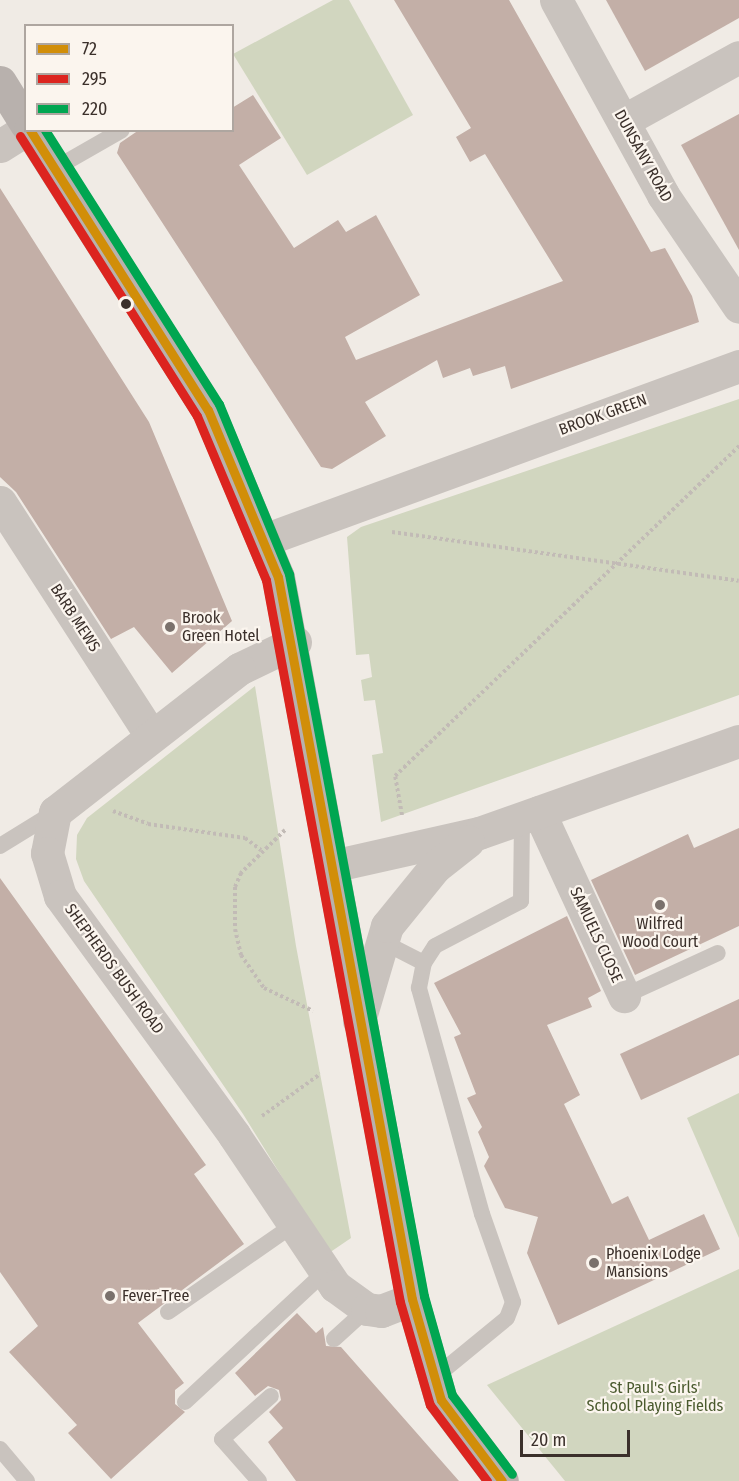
<!DOCTYPE html>
<html>
<head>
<meta charset="utf-8">
<style>
  body { margin:0 }
  #map { position:relative; width:739px; height:1481px; overflow:hidden; background:#f0ebe5; font-family:"Fira Sans Condensed",sans-serif }
  div>[style] { position:absolute }
  .green>* { inset:0; background:#d1d6bf }
  .building>* { inset:0; background:#c3afa7 }
  .path>* { height:4px; margin-top:-2px; transform-origin:0; background:repeating-linear-gradient(90deg,#c2bbb6 0 3px,transparent 0 6px) }
  .lane>* { height:16px; margin:-8px; padding:0 8px; transform-origin:8px; border-radius:8px; background:#c9c3be }
  .street>* { height:33px; margin:-16.5px; padding:0 16.5px; transform-origin:16.5px; border-radius:16.5px; background:#c9c3be }
  .primary>* { height:33px; margin:-16.5px; padding:0 16.5px; transform-origin:16.5px; border-radius:16.5px; background:#b8b1ad }
  .bus-1>* { height:9px; margin:-4.5px; padding:0 4.5px; transform-origin:4.5px; border-radius:4.5px; background:#d18e09 }
  .bus-2>* { height:9px; margin:-4.5px; padding:0 4.5px; transform-origin:4.5px; border-radius:4.5px; background:#dc241f }
  .bus-3>* { height:9px; margin:-4.5px; padding:0 4.5px; transform-origin:4.5px; border-radius:4.5px; background:#00a651 }
  .dots>* { width:16px; height:16px; translate:-50% -50%; box-sizing:border-box; border:3px solid #fbf5ee; border-radius:50% }
  span { translate:-50% -50%; white-space:nowrap; text-align:center; line-height:1.15; -webkit-text-stroke:4.5px #fbf5ee; paint-order:stroke }
  .street-label { font-size:16px; color:#3b302b }
  .poi-label { font-size:16px; color:#3b302b }
  .left { translate:0 -50%; text-align:left }
  .park-label { font-size:16px; color:#4a5a2e }
  .legend { position:absolute; left:24px; top:24px; width:210px; height:108px; box-sizing:border-box; background:#fbf5ee; border:2px solid #aea6a0; margin:0; padding:8px 10px; list-style:none; font-size:18px; color:#3b302b }
  .legend li { display:flex; align-items:center; gap:12px; height:30px }
  .legend b { width:30px; border:2px solid #aea6a0 }
  .scale { position:absolute; left:520px; top:1430px; width:110px; height:27px; box-sizing:border-box; border:3px solid #3b302b; border-top:0; padding-left:8px; font-size:18px; line-height:21px; white-space:nowrap; color:#3b302b; -webkit-text-stroke:4px #fbf5ee; paint-order:stroke }
</style>
</head>
<body>
<div id="map">
  <div class="green">
    <i style="clip-path:polygon(333px 0,349px 0,413px 115px,307px 175px,233px 54px)"></i>
    <i style="clip-path:polygon(739px 399px,739px 695px,381px 822px,372px 755px,383px 753px,375px 700px,364px 701px,361px 680px,372px 677px,369px 654px,356px 655px,347px 537px,361px 527px)"></i>
    <i style="clip-path:polygon(255px 686px,296px 946px,351px 1238px,329px 1253px,243px 1114px,84px 881px,76px 859px,77px 835px,87px 818px)"></i>
    <i style="clip-path:polygon(739px 1093px,739px 1238px,687px 1118px)"></i>
    <i style="clip-path:polygon(739px 1269px,739px 1481px,565px 1481px,487px 1385px)"></i>
  </div>
  <div class="building">
    <i style="clip-path:polygon(394px 0,509px 0,651px 252px,665px 248px,692px 296px,699px 322px,511px 389px,505px 366px,473px 376px,470px 368px,443px 378px,437px 360px,365px 402px,386px 436px,332px 469px,321px 467px,117px 153px,120px 143px,139px 130px,232px 130px,232px 108px,253px 95px,281px 138px,239px 165px,294px 248px,338px 220px,346px 232px,376px 215px,420px 295px,345px 337px,356px 360px,563px 281px,485px 154px,470px 162px,456px 137px,471px 128px)"></i>
    <i style="clip-path:polygon(606px 0,739px 0,739px 18px,645px 71px)"></i>
    <i style="clip-path:polygon(739px 114px,739px 250px,681px 145px)"></i>
    <i style="clip-path:polygon(0 188px,149px 422px,232px 621px,172px 673px,134px 627px,111px 639px,16px 492px,0 477px)"></i>
    <i style="clip-path:polygon(739px 828px,739px 926px,635px 975px,591px 880px,688px 834px,694px 848px)"></i>
    <i style="clip-path:polygon(0 878px,206px 1165px,194px 1174px,244px 1244px,138px 1323px,184px 1383px,175px 1390px,175px 1404px,185px 1412px,111px 1479px,68px 1433px,77px 1425px,9px 1352px,38px 1326px,0 1272px)"></i>
    <i style="clip-path:polygon(567px 916px,601px 991px,588px 998px,592px 1007px,547px 1025px,580px 1095px,564px 1104px,612px 1204px,628px 1196px,649px 1240px,704px 1214px,720px 1249px,558px 1325px,527px 1253px,538px 1217px,505px 1208px,484px 1166px,489px 1157px,478px 1132px,482px 1127px,467px 1098px,476px 1094px,454px 1037px,461px 1034px,434px 983px)"></i>
    <i style="clip-path:polygon(739px 999px,739px 1055px,641px 1100px,620px 1054px)"></i>
    <i style="clip-path:polygon(297px 1313px,316px 1333px,323px 1327px,326px 1346px,341px 1347px,459px 1481px,296px 1481px,268px 1442px,283px 1428px,269px 1412px,281px 1400px,279px 1390px,268px 1386px,255px 1396px,235px 1373px)"></i>
  </div>
  <div class="path">
    <i style="left:392px;top:532px;width:350px;rotate:8deg"></i>
    <i style="left:113px;top:811px;width:37px;rotate:20deg"></i>
    <i style="left:148px;top:824px;width:98px;rotate:8.2deg"></i>
    <i style="left:245px;top:838px;width:20px;rotate:37deg"></i>
    <i style="left:402px;top:815px;width:40px;rotate:-100deg"></i>
    <i style="left:395px;top:776px;width:477px;rotate:-43.8deg"></i>
    <i style="left:285px;top:830px;width:62px;rotate:135.7deg"></i>
    <i style="left:241px;top:873px;width:15px;rotate:113deg"></i>
    <i style="left:235px;top:887px;width:42px;rotate:90deg"></i>
    <i style="left:235px;top:929px;width:27px;rotate:77deg"></i>
    <i style="left:241px;top:955px;width:40px;rotate:55.1deg"></i>
    <i style="left:264px;top:988px;width:54px;rotate:25.1deg"></i>
    <i style="left:262px;top:1116px;width:72px;rotate:-35.9deg"></i>
  </div>
  <div class="lane">
    <i style="left:54px;top:169px;width:78px;rotate:-29.8deg"></i>
    <i style="left:0;top:846px;width:65px;rotate:-31.7deg"></i>
    <i style="left:381px;top:941px;width:48px;rotate:27.1deg"></i>
    <i style="left:624px;top:996px;width:103px;rotate:-24.6deg"></i>
    <i style="left:168px;top:1312px;width:152px;rotate:-34.8deg"></i>
    <i style="left:334px;top:1339px;width:45px;rotate:-42.3deg"></i>
    <i style="left:434px;top:1378px;width:94px;rotate:-39.4deg"></i>
    <i style="left:507px;top:1318px;width:17px;rotate:-69deg"></i>
    <i style="left:513px;top:1302px;width:93px;rotate:-109.4deg"></i>
    <i style="left:482px;top:1214px;width:235px;rotate:-105.6deg"></i>
    <i style="left:419px;top:988px;width:25px;rotate:-79deg"></i>
    <i style="left:424px;top:963px;width:20px;rotate:-57deg"></i>
    <i style="left:435px;top:946px;width:97px;rotate:-27.6deg"></i>
    <i style="left:521px;top:901px;width:83px;rotate:-89.3deg"></i>
    <i style="left:185px;top:1402px;width:191px;rotate:-42.9deg"></i>
    <i style="left:0;top:1449px;width:42px;rotate:49.8deg"></i>
    <i style="left:259px;top:1481px;width:56px;rotate:-131.4deg"></i>
    <i style="left:222px;top:1439px;width:65px;rotate:-41.3deg"></i>
  </div>
  <div class="street">
    <i style="left:556px;top:0;width:222px;rotate:61.2deg"></i>
    <i style="left:663px;top:195px;width:135px;rotate:55.8deg"></i>
    <i style="left:623px;top:121px;width:132px;rotate:-28.9deg"></i>
    <i style="left:0;top:146px;width:31px;rotate:-32deg"></i>
    <i style="left:0;top:502px;width:278px;rotate:57.1deg"></i>
    <i style="left:264px;top:540px;width:506px;rotate:-20.12deg"></i>
    <i style="left:295px;top:642px;width:62px;rotate:154.3deg"></i>
    <i style="left:239px;top:669px;width:233px;rotate:142.1deg"></i>
    <i style="left:55px;top:812px;width:42px;rotate:101deg"></i>
    <i style="left:47px;top:853px;width:45px;rotate:73.2deg"></i>
    <i style="left:60px;top:896px;width:296px;rotate:53.9deg"></i>
    <i style="left:234px;top:1135px;width:182px;rotate:56.2deg"></i>
    <i style="left:335px;top:1286px;width:39px;rotate:36deg"></i>
    <i style="left:367px;top:1309px;width:14px;rotate:8deg"></i>
    <i style="left:381px;top:1311px;width:33px;rotate:-21deg"></i>
    <i style="left:539px;top:812px;width:203px;rotate:65.2deg"></i>
    <i style="left:332px;top:866px;width:151px;rotate:-12.7deg"></i>
    <i style="left:479px;top:833px;width:276px;rotate:-19.5deg"></i>
    <i style="left:359px;top:1021px;width:99px;rotate:-73.6deg"></i>
    <i style="left:387px;top:926px;width:76px;rotate:-50.9deg"></i>
    <i style="left:435px;top:867px;width:42px;rotate:-38.2deg"></i>
  </div>
  <div class="primary">
    <i style="left:0;top:82px;width:49px;rotate:58.2deg"></i>
    <i style="left:30px;top:130px;width:332px;rotate:57.6deg"></i>
    <i style="left:208px;top:410px;width:181px;rotate:67.3deg"></i>
    <i style="left:278px;top:577px;width:734px;rotate:79.49deg"></i>
    <i style="left:412px;top:1299px;width:105px;rotate:74deg"></i>
    <i style="left:441px;top:1400px;width:101px;rotate:53deg"></i>
  </div>
  <div class="bus-1">
    <i style="left:30px;top:130px;width:332px;rotate:57.6deg"></i>
    <i style="left:208px;top:410px;width:181px;rotate:67.3deg"></i>
    <i style="left:278px;top:577px;width:734px;rotate:79.49deg"></i>
    <i style="left:412px;top:1299px;width:105px;rotate:74deg"></i>
    <i style="left:441px;top:1400px;width:101px;rotate:53deg"></i>
  </div>
  <div class="bus-2">
    <i style="left:20px;top:136px;width:331px;rotate:57.7deg"></i>
    <i style="left:197px;top:416px;width:178px;rotate:67.2deg"></i>
    <i style="left:266px;top:580px;width:734px;rotate:79.49deg"></i>
    <i style="left:400px;top:1302px;width:107px;rotate:73.8deg"></i>
    <i style="left:430px;top:1405px;width:95px;rotate:53.1deg"></i>
  </div>
  <div class="bus-3">
    <i style="left:45px;top:130px;width:325px;rotate:57.6deg"></i>
    <i style="left:219px;top:404px;width:184px;rotate:67.6deg"></i>
    <i style="left:289px;top:574px;width:735px;rotate:79.41deg"></i>
    <i style="left:424px;top:1296px;width:103px;rotate:74.2deg"></i>
    <i style="left:452px;top:1395px;width:99px;rotate:52.8deg"></i>
  </div>
  <div class="dots">
    <i style="left:126px;top:304px;background:#3b302b"></i>
    <i style="left:170px;top:627px;background:#7a716c"></i>
    <i style="left:660px;top:905px;background:#7a716c"></i>
    <i style="left:594px;top:1263px;background:#7a716c"></i>
    <i style="left:110px;top:1296px;background:#7a716c"></i>
  </div>
  <div class="street-label">
    <span style="left:643px;top:156px;rotate:61deg">DUNSANY ROAD</span>
    <span style="left:603px;top:415px;rotate:-20deg">BROOK GREEN</span>
    <span style="left:75px;top:618px;rotate:57deg">BARB MEWS</span>
    <span style="left:596px;top:935px;rotate:65deg">SAMUELS CLOSE</span>
    <span style="left:114px;top:969px;rotate:54deg">SHEPHERDS BUSH ROAD</span>
  </div>
  <div class="poi-label">
    <span class="left" style="left:182px;top:627px">Brook<br>Green Hotel</span>
    <span style="left:660px;top:933px">Wilfred<br>Wood Court</span>
    <span class="left" style="left:606px;top:1263px">Phoenix Lodge<br>Mansions</span>
    <span class="left" style="left:122px;top:1296px">Fever-Tree</span>
  </div>
  <div class="park-label">
    <span style="left:655px;top:1397px">St Paul's Girls'<br>School Playing Fields</span>
  </div>
  <ul class="legend">
  <li><b style="height:8px;background:#d18e09"></b>72</li>
  <li><b style="height:8px;background:#dc241f"></b>295</li>
  <li><b style="height:8px;background:#00a651"></b>220</li>
  </ul>
  <div class="scale">20 m</div>
</div>
</body>
</html>
